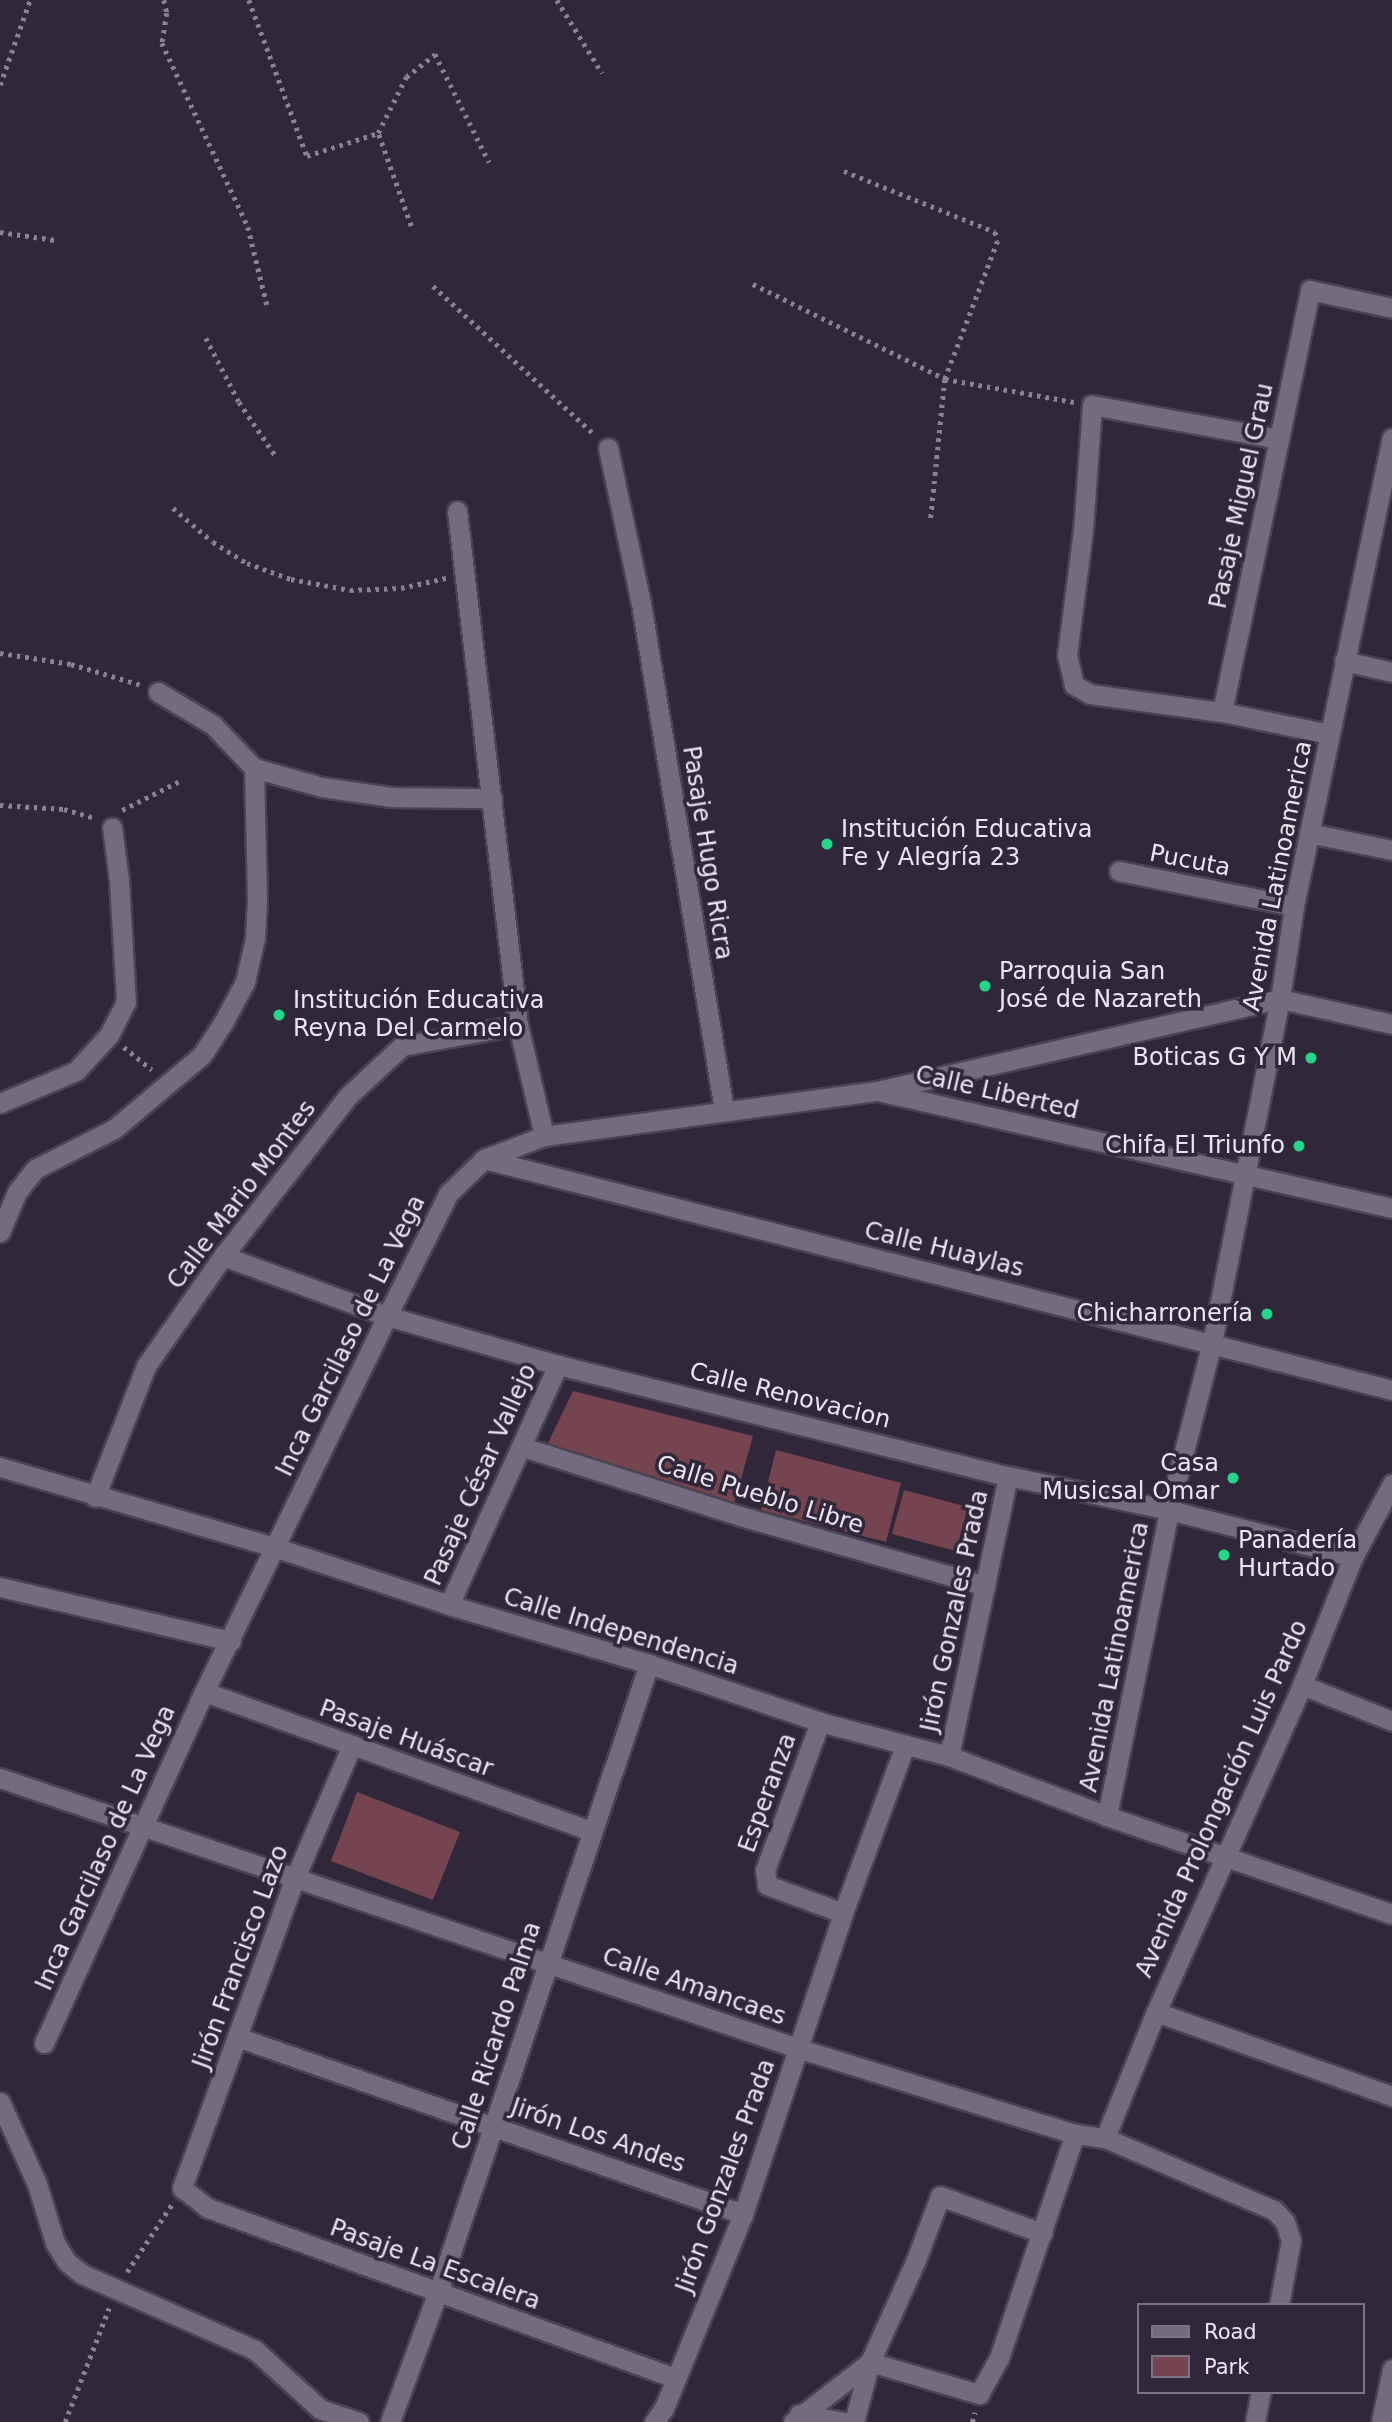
<!DOCTYPE html>
<html>
<head>
<meta charset="utf-8">
<style>
  body { margin:0 }
  #map { position:relative; width:1392px; height:2422px; overflow:hidden; background:#30283a; font-family:"DejaVu Sans",sans-serif }
  div>[style] { position:absolute }
  .green>* { inset:0; background:#764451 }
  .path>* { height:4.5px; margin-top:-2.25px; transform-origin:0; background:repeating-linear-gradient(90deg,#898292 0 3.5px,transparent 0 8.5px) }
  .roads { filter:drop-shadow(2px 0 #4a4353) drop-shadow(-2px 0 #4a4353) drop-shadow(0 2px #4a4353) drop-shadow(0 -2px #4a4353) }
  .minor>* { height:19px; margin:-9.5px; padding:0 9.5px; transform-origin:9.5px; border-radius:9.5px; background:#746b80 }
  .dots>* { width:19px; height:19px; translate:-50% -50%; box-sizing:border-box; border:4px solid #30283a; border-radius:50% }
  span { translate:-50% -50%; white-space:nowrap; text-align:center; line-height:1.15; -webkit-text-stroke:7px #30283a; paint-order:stroke }
  .street-label { font-size:24px; color:#eae5f1 }
  .poi-label { font-size:24px; color:#eae5f1 }
  .left { translate:0 -50%; text-align:left }
  .right { translate:-100% -50%; text-align:right }
  .legend { position:absolute; left:1137px; top:2303px; width:228px; height:91px; box-sizing:border-box; background:#30283a; border:2px solid #7a7483; margin:0; padding:9px 12px; list-style:none; font-size:21px; color:#eae5f1 }
  .legend li { display:flex; align-items:center; gap:14px; height:35px }
  .legend b { width:35px; border:2px solid #7a7483 }
</style>
</head>
<body>
<div id="map">
  <div class="green">
    <i style="clip-path:polygon(573px 1391px,753px 1436px,733px 1508px,547px 1445px)"></i>
    <i style="clip-path:polygon(776px 1450px,901px 1483px,886px 1542px,761px 1510px)"></i>
    <i style="clip-path:polygon(904px 1490px,968px 1507px,956px 1551px,892px 1534px)"></i>
    <i style="clip-path:polygon(357px 1792px,460px 1832px,433px 1900px,331px 1861px)"></i>
  </div>
  <div class="path">
    <i style="left:164px;top:0;width:13px;rotate:77deg"></i>
    <i style="left:167px;top:13px;width:30px;rotate:99deg"></i>
    <i style="left:162px;top:43px;width:203px;rotate:64.9deg"></i>
    <i style="left:248px;top:227px;width:80px;rotate:76.3deg"></i>
    <i style="left:249px;top:0;width:166px;rotate:69.6deg"></i>
    <i style="left:307px;top:156px;width:75px;rotate:-17.9deg"></i>
    <i style="left:557px;top:0;width:86px;rotate:58.3deg"></i>
    <i style="left:0;top:85px;width:90px;rotate:-70.6deg"></i>
    <i style="left:844px;top:171px;width:163px;rotate:22deg"></i>
    <i style="left:995px;top:232px;width:9px;rotate:72deg"></i>
    <i style="left:998px;top:241px;width:148px;rotate:111deg"></i>
    <i style="left:945px;top:379px;width:140px;rotate:95.8deg"></i>
    <i style="left:411px;top:226px;width:99px;rotate:-109.5deg"></i>
    <i style="left:378px;top:133px;width:63px;rotate:-63.4deg"></i>
    <i style="left:406px;top:77px;width:37px;rotate:-38deg"></i>
    <i style="left:435px;top:54px;width:121px;rotate:63.4deg"></i>
    <i style="left:0;top:232px;width:56px;rotate:8.3deg"></i>
    <i style="left:753px;top:284px;width:214px;rotate:26.3deg"></i>
    <i style="left:945px;top:379px;width:131px;rotate:10.1deg"></i>
    <i style="left:433px;top:286px;width:220px;rotate:42.6deg"></i>
    <i style="left:206px;top:338px;width:72px;rotate:62.7deg"></i>
    <i style="left:239px;top:402px;width:64px;rotate:55.8deg"></i>
    <i style="left:173px;top:508px;width:52px;rotate:40.4deg"></i>
    <i style="left:213px;top:542px;width:40px;rotate:32deg"></i>
    <i style="left:247px;top:563px;width:47px;rotate:20deg"></i>
    <i style="left:291px;top:579px;width:60px;rotate:10.6deg"></i>
    <i style="left:350px;top:590px;width:51px;rotate:-2.2deg"></i>
    <i style="left:401px;top:588px;width:46px;rotate:-12.5deg"></i>
    <i style="left:0;top:653px;width:72px;rotate:8.8deg"></i>
    <i style="left:71px;top:664px;width:73px;rotate:16.7deg"></i>
    <i style="left:0;top:805px;width:64px;rotate:3.6deg"></i>
    <i style="left:64px;top:809px;width:32px;rotate:16deg"></i>
    <i style="left:122px;top:810px;width:63px;rotate:-26.6deg"></i>
    <i style="left:124px;top:1047px;width:36px;rotate:39deg"></i>
    <i style="left:127px;top:2272px;width:82px;rotate:-56.5deg"></i>
    <i style="left:65px;top:2422px;width:122px;rotate:-68.9deg"></i>
    <i style="left:972px;top:2422px;width:10px;rotate:-73deg"></i>
  </div>
  <div class="roads">
    <div class="minor">
      <i style="left:1279px;top:439px;width:190px;rotate:-169.7deg"></i>
      <i style="left:1092px;top:405px;width:125px;rotate:94.1deg"></i>
      <i style="left:1083px;top:530px;width:126px;rotate:97.3deg"></i>
      <i style="left:1067px;top:655px;width:31px;rotate:77deg"></i>
      <i style="left:1074px;top:685px;width:18px;rotate:29deg"></i>
      <i style="left:1090px;top:694px;width:133px;rotate:7.8deg"></i>
      <i style="left:1222px;top:712px;width:109px;rotate:11.6deg"></i>
      <i style="left:608px;top:448px;width:158px;rotate:78deg"></i>
      <i style="left:641px;top:603px;width:514px;rotate:80.7deg"></i>
      <i style="left:457px;top:511px;width:518px;rotate:83.23deg"></i>
      <i style="left:518px;top:1025px;width:114px;rotate:76.8deg"></i>
      <i style="left:1344px;top:661px;width:49px;rotate:12.9deg"></i>
      <i style="left:158px;top:692px;width:64px;rotate:31deg"></i>
      <i style="left:213px;top:725px;width:59px;rotate:46.4deg"></i>
      <i style="left:254px;top:768px;width:71px;rotate:15.6deg"></i>
      <i style="left:322px;top:787px;width:70px;rotate:8.2deg"></i>
      <i style="left:391px;top:797px;width:101px;rotate:0.6deg"></i>
      <i style="left:1222px;top:712px;width:431px;rotate:-78.2deg"></i>
      <i style="left:1310px;top:290px;width:84px;rotate:12.4deg"></i>
      <i style="left:1309px;top:833px;width:85px;rotate:11.6deg"></i>
      <i style="left:1119px;top:871px;width:178px;rotate:11.3deg"></i>
      <i style="left:882px;top:1092px;width:523px;rotate:12.81deg"></i>
      <i style="left:0;top:1103px;width:82px;rotate:-22.8deg"></i>
      <i style="left:76px;top:1071px;width:49px;rotate:-47.5deg"></i>
      <i style="left:109px;top:1035px;width:37px;rotate:-63deg"></i>
      <i style="left:126px;top:1002px;width:122px;rotate:-93.3deg"></i>
      <i style="left:119px;top:880px;width:53px;rotate:-97.5deg"></i>
      <i style="left:484px;top:1159px;width:937px;rotate:14.27deg"></i>
      <i style="left:0;top:1232px;width:43px;rotate:-67deg"></i>
      <i style="left:17px;top:1192px;width:29px;rotate:-52deg"></i>
      <i style="left:35px;top:1169px;width:89px;rotate:-26.9deg"></i>
      <i style="left:114px;top:1129px;width:115px;rotate:-40.1deg"></i>
      <i style="left:202px;top:1055px;width:38px;rotate:-57deg"></i>
      <i style="left:223px;top:1023px;width:47px;rotate:-61.8deg"></i>
      <i style="left:245px;top:982px;width:45px;rotate:-77.2deg"></i>
      <i style="left:255px;top:938px;width:38px;rotate:-87deg"></i>
      <i style="left:257px;top:900px;width:132px;rotate:-91.3deg"></i>
      <i style="left:223px;top:1256px;width:175px;rotate:20.1deg"></i>
      <i style="left:387px;top:1316px;width:178px;rotate:16deg"></i>
      <i style="left:558px;top:1365px;width:463px;rotate:13.9deg"></i>
      <i style="left:1008px;top:1476px;width:165px;rotate:11.9deg"></i>
      <i style="left:1169px;top:1510px;width:190px;rotate:14.3deg"></i>
      <i style="left:523px;top:1447px;width:228px;rotate:17.6deg"></i>
      <i style="left:740px;top:1516px;width:255px;rotate:15.9deg"></i>
      <i style="left:0;top:1467px;width:285px;rotate:16.3deg"></i>
      <i style="left:274px;top:1547px;width:184px;rotate:18.3deg"></i>
      <i style="left:449px;top:1605px;width:209px;rotate:16.4deg"></i>
      <i style="left:649px;top:1664px;width:181px;rotate:18.7deg"></i>
      <i style="left:820px;top:1722px;width:133px;rotate:14.8deg"></i>
      <i style="left:949px;top:1756px;width:169px;rotate:20.8deg"></i>
      <i style="left:1107px;top:1816px;width:301px;rotate:19deg"></i>
      <i style="left:95px;top:1497px;width:141px;rotate:-68.7deg"></i>
      <i style="left:146px;top:1366px;width:134px;rotate:-55deg"></i>
      <i style="left:223px;top:1256px;width:203px;rotate:-52deg"></i>
      <i style="left:348px;top:1096px;width:74px;rotate:-42.8deg"></i>
      <i style="left:402px;top:1046px;width:118px;rotate:-10.3deg"></i>
      <i style="left:0;top:1587px;width:237px;rotate:13.2deg"></i>
      <i style="left:449px;top:1605px;width:264px;rotate:-65.6deg"></i>
      <i style="left:1302px;top:1685px;width:97px;rotate:21.8deg"></i>
      <i style="left:205px;top:1692px;width:410px;rotate:19.8deg"></i>
      <i style="left:820px;top:1722px;width:158px;rotate:110.4deg"></i>
      <i style="left:765px;top:1870px;width:15px;rotate:82deg"></i>
      <i style="left:767px;top:1885px;width:81px;rotate:20.2deg"></i>
      <i style="left:352px;top:1745px;width:147px;rotate:113.2deg"></i>
      <i style="left:294px;top:1880px;width:328px;rotate:110deg"></i>
      <i style="left:182px;top:2188px;width:33px;rotate:38deg"></i>
      <i style="left:208px;top:2208px;width:498px;rotate:20deg"></i>
      <i style="left:949px;top:1756px;width:286px;rotate:-78.1deg"></i>
      <i style="left:0;top:1778px;width:841px;rotate:18.71deg"></i>
      <i style="left:797px;top:2048px;width:291px;rotate:17.2deg"></i>
      <i style="left:1075px;top:2134px;width:30px;rotate:8deg"></i>
      <i style="left:1105px;top:2138px;width:184px;rotate:23.1deg"></i>
      <i style="left:1274px;top:2210px;width:16px;rotate:47deg"></i>
      <i style="left:1285px;top:2222px;width:19px;rotate:72deg"></i>
      <i style="left:1291px;top:2240px;width:66px;rotate:100.5deg"></i>
      <i style="left:1107px;top:1816px;width:312px;rotate:-78.5deg"></i>
      <i style="left:1169px;top:1510px;width:173px;rotate:-75.6deg"></i>
      <i style="left:1212px;top:1342px;width:350px;rotate:-78.8deg"></i>
      <i style="left:1280px;top:999px;width:94px;rotate:-81.4deg"></i>
      <i style="left:1294px;top:906px;width:478px;rotate:-78.2deg"></i>
      <i style="left:1156px;top:2012px;width:251px;rotate:19.6deg"></i>
      <i style="left:237px;top:2037px;width:536px;rotate:19.28deg"></i>
      <i style="left:44px;top:2043px;width:377px;rotate:-65.5deg"></i>
      <i style="left:200px;top:1700px;width:427px;rotate:-64deg"></i>
      <i style="left:387px;top:1316px;width:136px;rotate:-63.4deg"></i>
      <i style="left:448px;top:1194px;width:50px;rotate:-44.2deg"></i>
      <i style="left:484px;top:1159px;width:64px;rotate:-21deg"></i>
      <i style="left:544px;top:1136px;width:336px;rotate:-7.7deg"></i>
      <i style="left:877px;top:1091px;width:413px;rotate:-12.9deg"></i>
      <i style="left:1280px;top:999px;width:115px;rotate:12.6deg"></i>
      <i style="left:0;top:2102px;width:90px;rotate:65.7deg"></i>
      <i style="left:37px;top:2184px;width:62px;rotate:73deg"></i>
      <i style="left:55px;top:2243px;width:22px;rotate:58deg"></i>
      <i style="left:67px;top:2262px;width:19px;rotate:39deg"></i>
      <i style="left:82px;top:2274px;width:189px;rotate:23.7deg"></i>
      <i style="left:255px;top:2350px;width:88px;rotate:42.2deg"></i>
      <i style="left:320px;top:2409px;width:41px;rotate:18.4deg"></i>
      <i style="left:1105px;top:2138px;width:136px;rotate:-68deg"></i>
      <i style="left:1156px;top:2012px;width:358px;rotate:-65.9deg"></i>
      <i style="left:1302px;top:1685px;width:138px;rotate:-68.3deg"></i>
      <i style="left:1353px;top:1557px;width:83px;rotate:-61.9deg"></i>
      <i style="left:799px;top:2414px;width:47px;rotate:9.9deg"></i>
      <i style="left:390px;top:2422px;width:136px;rotate:-69.8deg"></i>
      <i style="left:437px;top:2294px;width:665px;rotate:-71.4deg"></i>
      <i style="left:654px;top:2422px;width:17px;rotate:-54deg"></i>
      <i style="left:664px;top:2408px;width:209px;rotate:-67.8deg"></i>
      <i style="left:743px;top:2214px;width:317px;rotate:-71.6deg"></i>
      <i style="left:843px;top:1913px;width:179px;rotate:-69.7deg"></i>
      <i style="left:793px;top:2422px;width:98px;rotate:-37.9deg"></i>
      <i style="left:870px;top:2362px;width:114px;rotate:16.4deg"></i>
      <i style="left:979px;top:2394px;width:41px;rotate:-60.9deg"></i>
      <i style="left:999px;top:2358px;width:237px;rotate:-71.3deg"></i>
      <i style="left:854px;top:2422px;width:62px;rotate:-75.1deg"></i>
      <i style="left:870px;top:2362px;width:112px;rotate:-65.7deg"></i>
      <i style="left:916px;top:2260px;width:68px;rotate:-69.4deg"></i>
      <i style="left:940px;top:2196px;width:109px;rotate:19.9deg"></i>
      <i style="left:1255px;top:2422px;width:31px;rotate:-79deg"></i>
      <i style="left:1381px;top:2422px;width:54px;rotate:-78.3deg"></i>
    </div>
  </div>
  <div class="dots">
    <i style="left:827px;top:844px;background:#20d887"></i>
    <i style="left:985px;top:986px;background:#20d887"></i>
    <i style="left:279px;top:1015px;background:#20d887"></i>
    <i style="left:1311px;top:1058px;background:#20d887"></i>
    <i style="left:1299px;top:1146px;background:#20d887"></i>
    <i style="left:1267px;top:1314px;background:#20d887"></i>
    <i style="left:1233px;top:1478px;background:#20d887"></i>
    <i style="left:1224px;top:1555px;background:#20d887"></i>
  </div>
  <div class="street-label">
    <span style="left:1242px;top:496px;rotate:-78deg">Pasaje Miguel Grau</span>
    <span style="left:707px;top:853px;rotate:81deg">Pasaje Hugo Ricra</span>
    <span style="left:1190px;top:861px;rotate:11deg">Pucuta</span>
    <span style="left:1278px;top:876px;rotate:-79deg">Avenida Latinoamerica</span>
    <span style="left:997px;top:1093px;rotate:13deg">Calle Liberted</span>
    <span style="left:242px;top:1195px;rotate:-53deg">Calle Mario Montes</span>
    <span style="left:944px;top:1250px;rotate:14deg">Calle Huaylas</span>
    <span style="left:351px;top:1336px;rotate:-64deg">Inca Garcilaso de La Vega</span>
    <span style="left:790px;top:1396px;rotate:14deg">Calle Renovacion</span>
    <span style="left:481px;top:1475px;rotate:-66deg">Pasaje César Vallejo</span>
    <span style="left:760px;top:1495px;rotate:17deg">Calle Pueblo Libre</span>
    <span style="left:955px;top:1611px;rotate:-78deg">Jirón Gonzales Prada</span>
    <span style="left:621px;top:1632px;rotate:17deg">Calle Independencia</span>
    <span style="left:1115px;top:1657px;rotate:-79deg">Avenida Latinoamerica</span>
    <span style="left:406px;top:1739px;rotate:20deg">Pasaje Huáscar</span>
    <span style="left:768px;top:1793px;rotate:-70deg">Esperanza</span>
    <span style="left:1222px;top:1799px;rotate:-66deg">Avenida Prolongación Luis Pardo</span>
    <span style="left:106px;top:1848px;rotate:-66deg">Inca Garcilaso de La Vega</span>
    <span style="left:241px;top:1957px;rotate:-70deg">Jirón Francisco Lazo</span>
    <span style="left:694px;top:1987px;rotate:19deg">Calle Amancaes</span>
    <span style="left:497px;top:2036px;rotate:-72deg">Calle Ricardo Palma</span>
    <span style="left:598px;top:2136px;rotate:19deg">Jirón Los Andes</span>
    <span style="left:726px;top:2176px;rotate:-70deg">Jirón Gonzales Prada</span>
    <span style="left:435px;top:2265px;rotate:20deg">Pasaje La Escalera</span>
  </div>
  <div class="poi-label">
    <span class="left" style="left:841px;top:844px">Institución Educativa<br>Fe y Alegría 23</span>
    <span class="left" style="left:999px;top:986px">Parroquia San<br>José de Nazareth</span>
    <span class="left" style="left:293px;top:1015px">Institución Educativa<br>Reyna Del Carmelo</span>
    <span class="right" style="left:1297px;top:1058px">Boticas G Y M</span>
    <span class="right" style="left:1285px;top:1146px">Chifa El Triunfo</span>
    <span class="right" style="left:1253px;top:1314px">Chicharronería</span>
    <span class="right" style="left:1219px;top:1478px">Casa<br>Musicsal Omar</span>
    <span class="left" style="left:1238px;top:1555px">Panadería<br>Hurtado</span>
  </div>
  <ul class="legend">
  <li><b style="height:9px;background:#746b80"></b>Road</li>
  <li><b style="height:19px;background:#764451"></b>Park</li>
  </ul>
</div>
</body>
</html>
